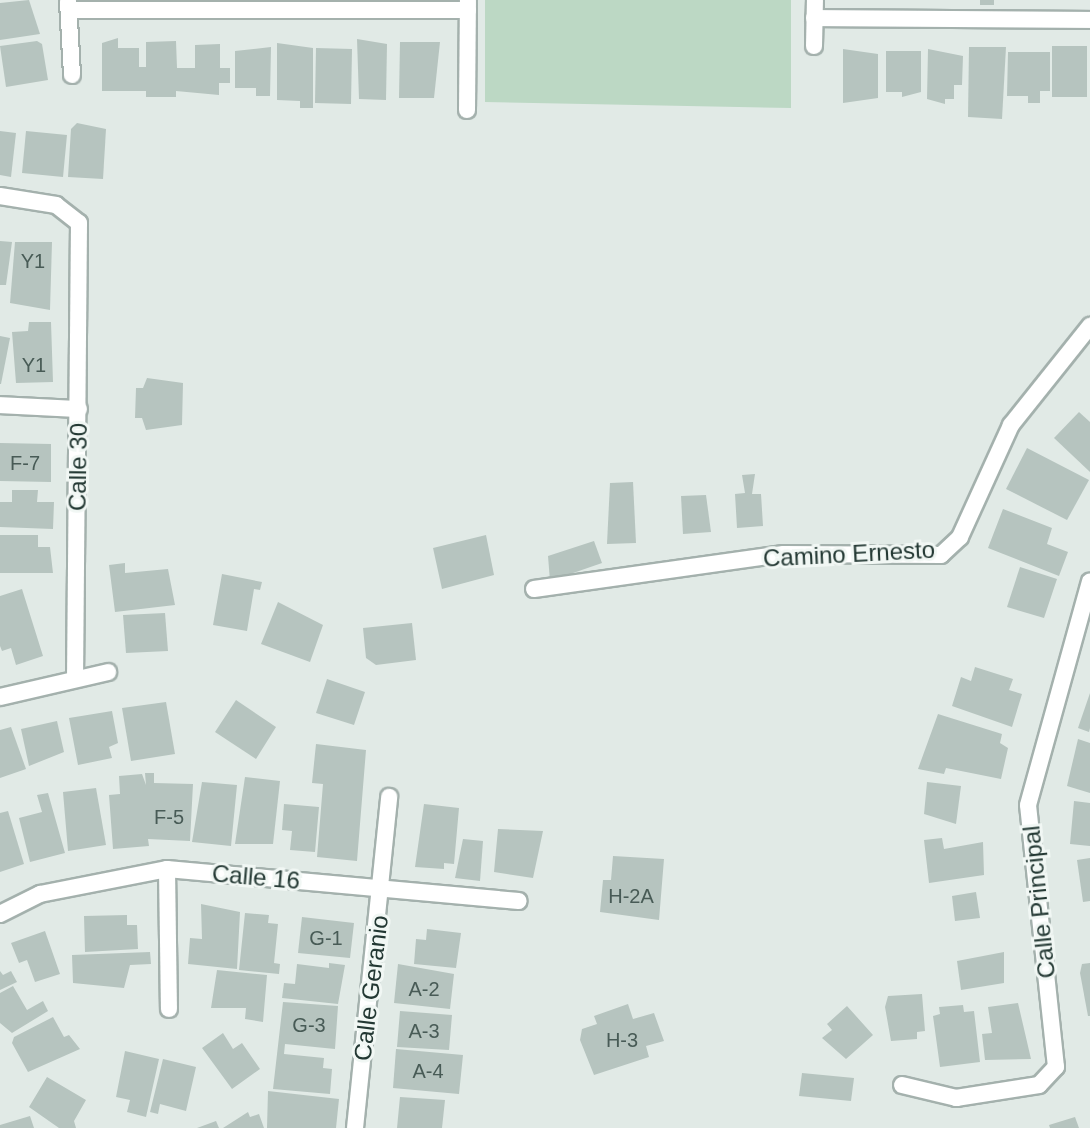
<!DOCTYPE html>
<html>
<head>
<meta charset="utf-8">
<style>
  body { margin:0 }
  #map { position:relative; width:1090px; height:1128px; overflow:hidden; background:#e1eae6; font-family:Helvetica,sans-serif }
  div>[style] { position:absolute }
  .green>* { inset:0; background:#bcd8c4 }
  .building>* { inset:0; background:#b6c4bf }
  .roads { filter:drop-shadow(2px 0 #a4b1ad) drop-shadow(-2px 0 #a4b1ad) drop-shadow(0 2px #a4b1ad) drop-shadow(0 -2px #a4b1ad) }
  .street>* { height:16px; margin:-8px; padding:0 8px; transform-origin:8px; border-radius:8px; background:#fff }
  span { translate:-50% -50%; white-space:nowrap; text-align:center; line-height:1.15; -webkit-text-stroke:6px #f1f7f4; paint-order:stroke }
  .number-label { font-size:20px; color:#485b56 }
  .number-label span { -webkit-text-stroke-width:0 }
  .street-label { font-size:24px; color:#233833 }
</style>
</head>
<body>
<div id="map">
  <div class="green">
    <i style="clip-path:polygon(485px 0,791px 0,791px 108px,485px 102px)"></i>
  </div>
  <div class="building">
    <i style="clip-path:polygon(29px 0,40px 34px,0 40px,0 3px)"></i>
    <i style="clip-path:polygon(980px 0,994px 0,994px 5px,980px 5px)"></i>
    <i style="clip-path:polygon(118px 38px,118px 48px,139px 48px,139px 67px,146px 67px,146px 42px,176px 41px,177px 68px,195px 68px,195px 45px,220px 44px,220px 68px,230px 68px,230px 83px,219px 83px,219px 95px,176px 91px,176px 97px,146px 97px,146px 91px,102px 91px,102px 43px)"></i>
    <i style="clip-path:polygon(357px 39px,387px 44px,386px 100px,359px 99px)"></i>
    <i style="clip-path:polygon(37px 41px,42px 44px,48px 80px,6px 87px,0 46px)"></i>
    <i style="clip-path:polygon(400px 42px,440px 42px,434px 98px,399px 98px)"></i>
    <i style="clip-path:polygon(277px 43px,313px 48px,313px 108px,300px 108px,300px 101px,277px 100px)"></i>
    <i style="clip-path:polygon(1052px 46px,1087px 46px,1087px 97px,1052px 97px)"></i>
    <i style="clip-path:polygon(271px 47px,270px 96px,256px 96px,256px 88px,235px 88px,235px 51px)"></i>
    <i style="clip-path:polygon(969px 47px,1006px 47px,1002px 119px,968px 117px)"></i>
    <i style="clip-path:polygon(316px 48px,352px 49px,351px 104px,315px 103px)"></i>
    <i style="clip-path:polygon(843px 49px,878px 54px,878px 98px,843px 103px)"></i>
    <i style="clip-path:polygon(928px 49px,963px 56px,962px 85px,954px 85px,954px 99px,945px 99px,945px 104px,927px 99px)"></i>
    <i style="clip-path:polygon(886px 51px,921px 51px,921px 92px,902px 97px,902px 92px,886px 92px)"></i>
    <i style="clip-path:polygon(1008px 52px,1050px 52px,1050px 91px,1040px 91px,1040px 103px,1028px 103px,1028px 96px,1007px 96px)"></i>
    <i style="clip-path:polygon(77px 123px,106px 129px,103px 179px,68px 177px,71px 129px)"></i>
    <i style="clip-path:polygon(0 131px,16px 133px,11px 177px,0 175px)"></i>
    <i style="clip-path:polygon(26px 131px,67px 135px,63px 177px,22px 173px)"></i>
    <i style="clip-path:polygon(0 241px,12px 242px,6px 285px,0 285px)"></i>
    <i style="clip-path:polygon(15px 242px,52px 242px,50px 310px,10px 303px)"></i>
    <i style="clip-path:polygon(29px 322px,51px 322px,53px 382px,16px 383px,12px 332px,28px 331px)"></i>
    <i style="clip-path:polygon(0 336px,10px 338px,1px 384px,0 384px)"></i>
    <i style="clip-path:polygon(147px 378px,183px 383px,182px 425px,146px 430px,142px 418px,135px 418px,136px 388px,143px 388px)"></i>
    <i style="clip-path:polygon(1079px 412px,1090px 422px,1090px 472px,1054px 438px)"></i>
    <i style="clip-path:polygon(0 443px,51px 444px,51px 482px,0 481px)"></i>
    <i style="clip-path:polygon(1027px 448px,1089px 480px,1067px 520px,1006px 489px)"></i>
    <i style="clip-path:polygon(755px 474px,752px 494px,761px 494px,763px 526px,737px 528px,735px 494px,745px 493px,742px 475px)"></i>
    <i style="clip-path:polygon(633px 482px,636px 543px,607px 544px,610px 483px)"></i>
    <i style="clip-path:polygon(12px 490px,38px 490px,37px 502px,54px 502px,53px 529px,0 527px,0 502px,12px 502px)"></i>
    <i style="clip-path:polygon(706px 495px,711px 532px,683px 534px,681px 496px)"></i>
    <i style="clip-path:polygon(1003px 509px,1052px 528px,1047px 544px,1068px 552px,1059px 576px,988px 548px)"></i>
    <i style="clip-path:polygon(0 535px,38px 535px,38px 547px,50px 547px,53px 573px,0 573px)"></i>
    <i style="clip-path:polygon(486px 535px,494px 575px,442px 589px,433px 548px)"></i>
    <i style="clip-path:polygon(594px 541px,602px 563px,550px 581px,548px 556px)"></i>
    <i style="clip-path:polygon(125px 563px,125px 573px,168px 569px,175px 605px,115px 612px,109px 565px)"></i>
    <i style="clip-path:polygon(1020px 567px,1057px 579px,1044px 618px,1007px 607px)"></i>
    <i style="clip-path:polygon(222px 574px,262px 582px,260px 590px,254px 589px,247px 631px,213px 625px)"></i>
    <i style="clip-path:polygon(22px 589px,43px 656px,16px 665px,11px 648px,2px 651px,0 646px,0 596px)"></i>
    <i style="clip-path:polygon(278px 602px,323px 625px,310px 662px,261px 644px)"></i>
    <i style="clip-path:polygon(165px 613px,168px 651px,126px 653px,123px 615px)"></i>
    <i style="clip-path:polygon(412px 623px,416px 660px,376px 665px,366px 658px,363px 628px)"></i>
    <i style="clip-path:polygon(975px 667px,1013px 679px,1009px 690px,1022px 694px,1012px 727px,952px 706px,961px 677px,971px 681px)"></i>
    <i style="clip-path:polygon(327px 679px,365px 692px,354px 725px,316px 713px)"></i>
    <i style="clip-path:polygon(1090px 693px,1090px 728px,1089px 732px,1078px 728px)"></i>
    <i style="clip-path:polygon(236px 700px,276px 727px,256px 759px,215px 732px)"></i>
    <i style="clip-path:polygon(166px 702px,175px 754px,131px 761px,122px 708px)"></i>
    <i style="clip-path:polygon(112px 711px,118px 743px,109px 747px,112px 758px,78px 765px,69px 718px)"></i>
    <i style="clip-path:polygon(938px 714px,1002px 734px,1000px 743px,1008px 748px,1001px 779px,946px 768px,944px 774px,918px 769px)"></i>
    <i style="clip-path:polygon(57px 721px,64px 752px,29px 766px,21px 729px)"></i>
    <i style="clip-path:polygon(11px 727px,26px 769px,0 778px,0 730px)"></i>
    <i style="clip-path:polygon(1078px 739px,1090px 743px,1090px 793px,1067px 786px)"></i>
    <i style="clip-path:polygon(316px 744px,366px 750px,357px 861px,317px 857px,323px 784px,312px 783px)"></i>
    <i style="clip-path:polygon(145px 773px,154px 773px,154px 783px,193px 784px,190px 841px,148px 839px,149px 846px,113px 849px,109px 795px,120px 794px,119px 776px,142px 774px,146px 785px)"></i>
    <i style="clip-path:polygon(245px 777px,280px 781px,273px 844px,235px 844px)"></i>
    <i style="clip-path:polygon(202px 782px,237px 785px,231px 846px,192px 842px)"></i>
    <i style="clip-path:polygon(927px 782px,961px 786px,956px 824px,924px 814px)"></i>
    <i style="clip-path:polygon(96px 788px,106px 845px,68px 851px,63px 792px)"></i>
    <i style="clip-path:polygon(48px 793px,65px 853px,30px 862px,19px 818px,42px 812px,37px 795px)"></i>
    <i style="clip-path:polygon(1074px 801px,1090px 803px,1090px 846px,1070px 844px)"></i>
    <i style="clip-path:polygon(284px 804px,319px 807px,315px 852px,290px 850px,292px 831px,282px 830px)"></i>
    <i style="clip-path:polygon(424px 804px,459px 808px,454px 864px,444px 863px,444px 869px,415px 867px)"></i>
    <i style="clip-path:polygon(8px 811px,24px 864px,0 872px,0 813px)"></i>
    <i style="clip-path:polygon(498px 829px,543px 831px,533px 878px,494px 872px)"></i>
    <i style="clip-path:polygon(942px 838px,944px 849px,983px 842px,984px 875px,929px 883px,924px 840px)"></i>
    <i style="clip-path:polygon(463px 839px,483px 841px,480px 881px,455px 878px)"></i>
    <i style="clip-path:polygon(613px 856px,664px 859px,659px 920px,600px 912px,603px 880px,611px 880px)"></i>
    <i style="clip-path:polygon(1090px 858px,1090px 901px,1083px 902px,1077px 860px)"></i>
    <i style="clip-path:polygon(976px 892px,980px 918px,955px 921px,952px 896px)"></i>
    <i style="clip-path:polygon(201px 904px,240px 912px,237px 969px,188px 964px,190px 938px,202px 939px)"></i>
    <i style="clip-path:polygon(245px 913px,269px 915px,268px 923px,278px 924px,274px 963px,280px 964px,279px 974px,239px 970px)"></i>
    <i style="clip-path:polygon(127px 915px,127px 925px,137px 925px,138px 949px,85px 952px,84px 916px)"></i>
    <i style="clip-path:polygon(302px 917px,354px 923px,350px 958px,298px 953px)"></i>
    <i style="clip-path:polygon(427px 929px,461px 933px,456px 968px,414px 964px,416px 939px,426px 940px)"></i>
    <i style="clip-path:polygon(45px 931px,60px 974px,35px 982px,27px 960px,19px 963px,11px 943px)"></i>
    <i style="clip-path:polygon(150px 952px,151px 964px,130px 965px,124px 988px,73px 983px,72px 955px)"></i>
    <i style="clip-path:polygon(1004px 952px,1004px 983px,961px 990px,957px 961px)"></i>
    <i style="clip-path:polygon(329px 963px,345px 965px,338px 1004px,282px 998px,284px 983px,295px 984px,297px 964px,329px 968px)"></i>
    <i style="clip-path:polygon(1090px 963px,1090px 1016px,1088px 1016px,1080px 973px,1082px 964px)"></i>
    <i style="clip-path:polygon(398px 964px,454px 974px,450px 1009px,394px 1003px)"></i>
    <i style="clip-path:polygon(217px 970px,267px 975px,263px 1022px,245px 1019px,246px 1008px,211px 1008px)"></i>
    <i style="clip-path:polygon(0 971px,3px 975px,11px 971px,17px 982px,0 990px)"></i>
    <i style="clip-path:polygon(13px 986px,27px 1010px,43px 1001px,48px 1011px,12px 1033px,0 1023px,0 993px)"></i>
    <i style="clip-path:polygon(922px 994px,925px 1031px,917px 1032px,917px 1039px,891px 1041px,885px 1007px,888px 996px)"></i>
    <i style="clip-path:polygon(283px 1002px,338px 1006px,335px 1049px,285px 1044px,284px 1054px,324px 1058px,323px 1068px,332px 1069px,330px 1094px,273px 1089px)"></i>
    <i style="clip-path:polygon(1018px 1003px,1031px 1059px,985px 1060px,982px 1034px,992px 1033px,988px 1007px)"></i>
    <i style="clip-path:polygon(628px 1004px,633px 1019px,654px 1013px,664px 1041px,646px 1046px,649px 1057px,594px 1075px,580px 1040px,582px 1029px,597px 1024px,594px 1016px)"></i>
    <i style="clip-path:polygon(963px 1005px,964px 1012px,974px 1011px,980px 1062px,940px 1067px,933px 1016px,940px 1014px,939px 1007px)"></i>
    <i style="clip-path:polygon(847px 1006px,873px 1035px,846px 1059px,822px 1038px,832px 1030px,827px 1024px)"></i>
    <i style="clip-path:polygon(400px 1011px,452px 1015px,449px 1050px,397px 1047px)"></i>
    <i style="clip-path:polygon(53px 1017px,64px 1037px,69px 1035px,80px 1049px,28px 1072px,12px 1043px,14px 1037px)"></i>
    <i style="clip-path:polygon(223px 1033px,233px 1049px,242px 1043px,260px 1069px,232px 1089px,202px 1048px)"></i>
    <i style="clip-path:polygon(396px 1049px,463px 1055px,459px 1094px,393px 1088px)"></i>
    <i style="clip-path:polygon(125px 1051px,159px 1059px,146px 1117px,127px 1112px,130px 1100px,116px 1097px)"></i>
    <i style="clip-path:polygon(163px 1059px,196px 1067px,186px 1111px,160px 1104px,158px 1114px,150px 1112px)"></i>
    <i style="clip-path:polygon(802px 1073px,854px 1078px,851px 1101px,799px 1096px)"></i>
    <i style="clip-path:polygon(47px 1077px,86px 1100px,74px 1121px,76px 1128px,59px 1128px,29px 1107px)"></i>
    <i style="clip-path:polygon(268px 1091px,339px 1099px,336px 1128px,267px 1128px)"></i>
    <i style="clip-path:polygon(400px 1097px,445px 1100px,442px 1128px,397px 1128px)"></i>
    <i style="clip-path:polygon(248px 1112px,250px 1117px,259px 1114px,264px 1128px,223px 1128px)"></i>
    <i style="clip-path:polygon(30px 1116px,34px 1128px,0 1128px,0 1125px)"></i>
    <i style="clip-path:polygon(1075px 1117px,1079px 1128px,1050px 1128px,1049px 1125px)"></i>
    <i style="clip-path:polygon(216px 1121px,219px 1128px,197px 1128px)"></i>
  </div>
  <div class="roads">
    <div class="street">
      <i style="left:68px;top:1px;width:74px;rotate:86.9deg"></i>
      <i style="left:72px;top:10px;width:396px"></i>
      <i style="left:814px;top:18px;width:276px;rotate:0.4deg"></i>
      <i style="left:814px;top:46px;width:46px;rotate:-88.8deg"></i>
      <i style="left:467px;top:110px;width:110px;rotate:-89.5deg"></i>
      <i style="left:0;top:196px;width:57px;rotate:9.1deg"></i>
      <i style="left:56px;top:205px;width:29px;rotate:38deg"></i>
      <i style="left:79px;top:223px;width:454px;rotate:90.5deg"></i>
      <i style="left:0;top:405px;width:79px;rotate:2.9deg"></i>
      <i style="left:534px;top:589px;width:252px;rotate:-8deg"></i>
      <i style="left:784px;top:554px;width:157px;rotate:0.4deg"></i>
      <i style="left:941px;top:555px;width:26px;rotate:-43deg"></i>
      <i style="left:960px;top:537px;width:123px;rotate:-65.5deg"></i>
      <i style="left:1011px;top:425px;width:127px;rotate:-51.4deg"></i>
      <i style="left:0;top:697px;width:111px;rotate:-13deg"></i>
      <i style="left:167px;top:869px;width:140px;rotate:89.2deg"></i>
      <i style="left:0;top:914px;width:45px;rotate:-26.6deg"></i>
      <i style="left:40px;top:894px;width:129px;rotate:-11.1deg"></i>
      <i style="left:167px;top:869px;width:353px;rotate:5.2deg"></i>
      <i style="left:902px;top:1085px;width:56px;rotate:13.5deg"></i>
      <i style="left:956px;top:1098px;width:84px;rotate:-8.9deg"></i>
      <i style="left:1039px;top:1085px;width:25px;rotate:-47deg"></i>
      <i style="left:1056px;top:1067px;width:263px;rotate:-96.1deg"></i>
      <i style="left:1028px;top:805px;width:232px;rotate:-74.5deg"></i>
      <i style="left:355px;top:1128px;width:333px;rotate:-84.1deg"></i>
    </div>
  </div>
  <div class="number-label">
    <span style="left:33px;top:261px">Y1</span>
    <span style="left:34px;top:365px">Y1</span>
    <span style="left:25px;top:463px">F-7</span>
    <span style="left:169px;top:817px">F-5</span>
    <span style="left:631px;top:896px">H-2A</span>
    <span style="left:326px;top:938px">G-1</span>
    <span style="left:424px;top:989px">A-2</span>
    <span style="left:309px;top:1025px">G-3</span>
    <span style="left:424px;top:1031px">A-3</span>
    <span style="left:622px;top:1040px">H-3</span>
    <span style="left:428px;top:1071px">A-4</span>
  </div>
  <div class="street-label">
    <span style="left:78px;top:467px;rotate:-89deg">Calle 30</span>
    <span style="left:849px;top:554px;rotate:-3deg">Camino Ernesto</span>
    <span style="left:256px;top:877px;rotate:5deg">Calle 16</span>
    <span style="left:1039px;top:902px;rotate:-96deg">Calle Principal</span>
    <span style="left:371px;top:988px;rotate:-83deg">Calle Geranio</span>
  </div>
</div>
</body>
</html>
